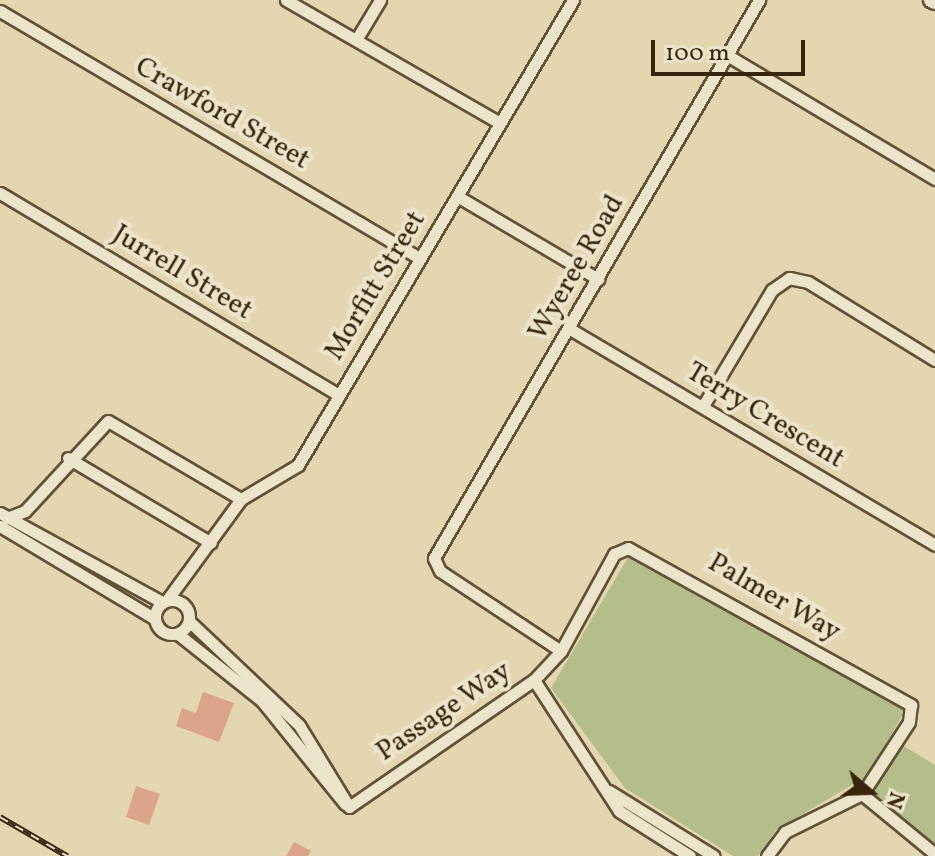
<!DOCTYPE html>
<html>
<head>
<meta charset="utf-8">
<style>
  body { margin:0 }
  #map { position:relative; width:935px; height:856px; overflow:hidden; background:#e3d6b0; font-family:Vollkorn,serif }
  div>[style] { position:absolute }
  .green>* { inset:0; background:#b4be8b }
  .building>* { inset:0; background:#dca58a }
  .roads { filter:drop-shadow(2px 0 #625135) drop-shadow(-2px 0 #625135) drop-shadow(0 2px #625135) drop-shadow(0 -2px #625135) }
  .minor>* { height:11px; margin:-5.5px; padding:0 5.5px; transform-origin:5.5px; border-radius:5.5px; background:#ede4cc }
  .minor>.ring { margin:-5.5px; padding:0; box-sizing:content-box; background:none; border:11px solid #ede4cc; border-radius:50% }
  .tertiary>* { height:14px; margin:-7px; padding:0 7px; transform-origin:7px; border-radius:7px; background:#ede4cc }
  .rail>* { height:6px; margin-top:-3px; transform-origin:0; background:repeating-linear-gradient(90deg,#ede4cc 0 9px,#37250c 0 18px); box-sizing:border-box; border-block:2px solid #37250c }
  span { translate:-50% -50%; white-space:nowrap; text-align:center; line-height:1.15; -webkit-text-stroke:8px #ede4cc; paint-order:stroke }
  .street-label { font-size:28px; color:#37250c }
  .north { position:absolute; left:831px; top:752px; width:80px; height:80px; -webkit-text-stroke:6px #ede4cc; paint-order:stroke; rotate:109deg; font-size:22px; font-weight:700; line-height:32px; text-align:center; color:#37250c }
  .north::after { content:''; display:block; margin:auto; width:28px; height:36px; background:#37250c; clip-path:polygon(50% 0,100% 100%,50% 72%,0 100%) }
  .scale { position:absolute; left:651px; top:40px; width:154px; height:36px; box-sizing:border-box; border:4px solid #37250c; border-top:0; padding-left:10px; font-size:24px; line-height:28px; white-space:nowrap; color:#37250c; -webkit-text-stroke:6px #ede4cc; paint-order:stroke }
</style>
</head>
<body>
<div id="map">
  <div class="green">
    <i style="clip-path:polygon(630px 554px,905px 711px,867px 776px,776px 830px,758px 856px,733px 856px,625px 788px,551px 688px)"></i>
    <i style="clip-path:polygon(902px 745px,935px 765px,935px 845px,871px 797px)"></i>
  </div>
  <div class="building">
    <i style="clip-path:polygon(203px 692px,234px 703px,219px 742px,176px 726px,182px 708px,196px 713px)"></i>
    <i style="clip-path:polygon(136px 786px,160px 794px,149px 825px,126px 817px)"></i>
    <i style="clip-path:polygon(294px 842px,311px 851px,308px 856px,286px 856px)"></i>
  </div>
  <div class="roads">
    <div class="minor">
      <i style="left:286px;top:0;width:247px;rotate:29.9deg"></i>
      <i style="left:0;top:11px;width:487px;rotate:30.5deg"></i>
      <i style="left:356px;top:40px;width:47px;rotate:-59deg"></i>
      <i style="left:727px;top:55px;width:242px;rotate:30.8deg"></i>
      <i style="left:0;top:193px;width:395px;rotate:30.8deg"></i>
      <i style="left:457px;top:196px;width:164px;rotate:30.5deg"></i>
      <i style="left:570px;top:329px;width:424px;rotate:30.6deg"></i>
      <i style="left:703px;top:406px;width:135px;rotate:-59.3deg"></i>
      <i style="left:772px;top:290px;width:21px;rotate:-35deg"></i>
      <i style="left:789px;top:278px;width:19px;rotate:12deg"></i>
      <i style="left:808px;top:282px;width:149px;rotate:31.6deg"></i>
      <i style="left:68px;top:458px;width:166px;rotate:30.7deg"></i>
      <i style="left:0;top:513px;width:185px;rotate:28.8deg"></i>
      <i style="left:7px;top:518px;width:19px;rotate:-21deg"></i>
      <i style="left:25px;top:511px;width:122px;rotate:-47.3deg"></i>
      <i style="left:108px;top:421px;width:154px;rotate:30.4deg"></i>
      <i style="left:0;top:526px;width:179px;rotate:30.9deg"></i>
      <i class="ring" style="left:155px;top:600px;width:23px;height:23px"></i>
      <i style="left:167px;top:600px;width:125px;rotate:-53.8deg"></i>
      <i style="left:241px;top:499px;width:66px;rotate:-30.8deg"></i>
      <i style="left:298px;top:465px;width:540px;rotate:-59.4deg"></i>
      <i style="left:189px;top:621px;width:151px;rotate:43.4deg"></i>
      <i style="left:299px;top:725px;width:96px;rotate:58.6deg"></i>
      <i style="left:178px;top:634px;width:107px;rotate:38.6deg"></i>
      <i style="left:262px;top:701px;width:132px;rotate:51.1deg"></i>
      <i style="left:561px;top:651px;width:145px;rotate:-146.5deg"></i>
      <i style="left:440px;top:571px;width:14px;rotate:-115deg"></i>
      <i style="left:434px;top:558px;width:646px;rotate:-59.78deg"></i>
      <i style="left:534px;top:680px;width:156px;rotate:57deg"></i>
      <i style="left:619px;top:811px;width:84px;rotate:32.4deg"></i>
      <i style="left:609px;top:791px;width:123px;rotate:31.8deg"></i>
      <i style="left:862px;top:794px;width:94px;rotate:39.4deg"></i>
      <i style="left:349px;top:807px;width:224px;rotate:-34.5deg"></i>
      <i style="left:534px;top:680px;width:40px;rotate:-47deg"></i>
      <i style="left:561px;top:651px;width:111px;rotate:-61.3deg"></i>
      <i style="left:614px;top:554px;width:15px;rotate:-23deg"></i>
      <i style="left:628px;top:548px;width:324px;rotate:29deg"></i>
      <i style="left:911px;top:705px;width:17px;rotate:97deg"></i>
      <i style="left:909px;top:722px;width:86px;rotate:123.1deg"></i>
      <i style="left:767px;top:856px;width:30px;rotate:-53deg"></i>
      <i style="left:785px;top:832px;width:86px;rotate:-26.3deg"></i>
    </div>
    <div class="tertiary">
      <i style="left:931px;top:0;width:4px;rotate:27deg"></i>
    </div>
  </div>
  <div class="rail">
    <i style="left:0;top:817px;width:78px;rotate:30.2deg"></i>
  </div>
  <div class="street-label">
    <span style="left:222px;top:114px;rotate:30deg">Crawford Street</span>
    <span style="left:577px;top:268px;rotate:-60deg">Wyeree Road</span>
    <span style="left:182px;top:273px;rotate:31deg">Jurrell Street</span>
    <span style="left:376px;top:286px;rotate:-59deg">Morfitt Street</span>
    <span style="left:765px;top:416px;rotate:31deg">Terry Crescent</span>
    <span style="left:774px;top:598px;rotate:30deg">Palmer Way</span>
    <span style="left:444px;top:712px;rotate:-34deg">Passage Way</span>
  </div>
  <div class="north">N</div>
  <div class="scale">100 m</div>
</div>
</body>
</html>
